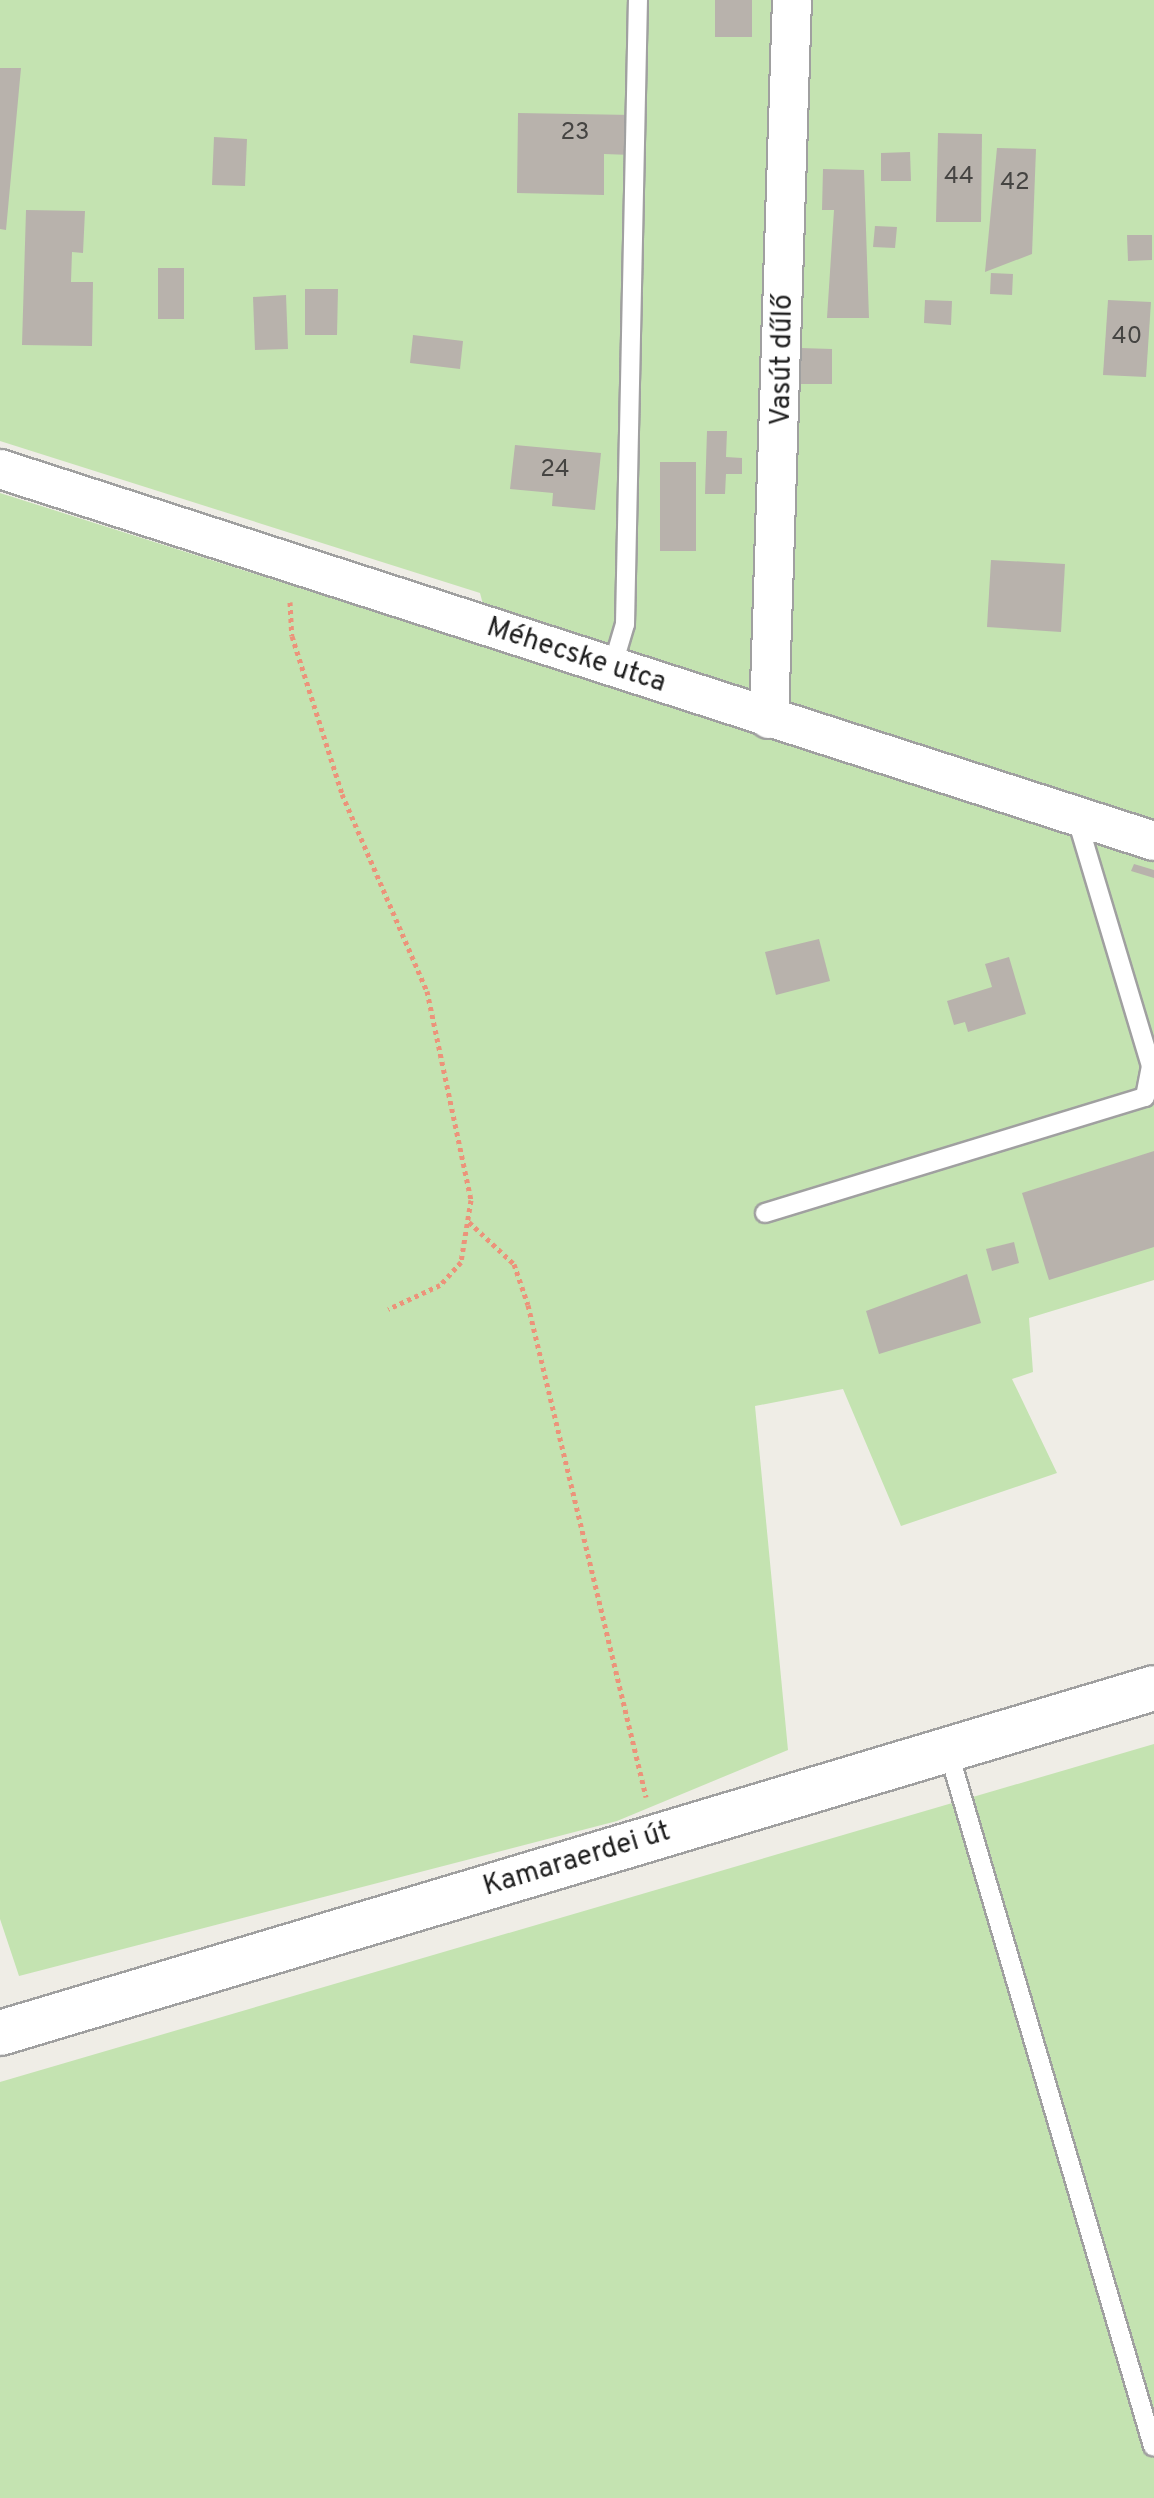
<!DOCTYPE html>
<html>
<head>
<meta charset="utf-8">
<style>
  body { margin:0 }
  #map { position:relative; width:1154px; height:2498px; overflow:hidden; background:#efede6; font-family:Overpass,sans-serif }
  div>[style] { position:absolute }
  .grass>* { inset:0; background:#c4e3b1 }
  .building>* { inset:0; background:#b8b2ac }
  .path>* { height:5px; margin-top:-2.5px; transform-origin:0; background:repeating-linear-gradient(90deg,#ec937a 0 4px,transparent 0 8px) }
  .roads { filter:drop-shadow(2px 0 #a0a0a0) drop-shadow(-2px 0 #a0a0a0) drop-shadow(0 2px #a0a0a0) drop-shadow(0 -2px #a0a0a0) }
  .service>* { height:18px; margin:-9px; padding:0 9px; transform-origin:9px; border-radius:9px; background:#fff }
  .minor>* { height:38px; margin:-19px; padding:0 19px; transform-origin:19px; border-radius:19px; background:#fff }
  .tertiary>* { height:44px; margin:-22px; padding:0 22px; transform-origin:22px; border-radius:22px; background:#fff }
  span { translate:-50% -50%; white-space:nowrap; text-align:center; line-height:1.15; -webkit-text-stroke:6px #fff; paint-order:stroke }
  .number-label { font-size:24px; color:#454442 }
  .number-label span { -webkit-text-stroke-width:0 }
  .street-label { font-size:28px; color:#1f1f1f }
</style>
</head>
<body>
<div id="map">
  <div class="grass">
    <i style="clip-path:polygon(0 0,1154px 0,1154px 1280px,1029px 1318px,1033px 1372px,1012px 1379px,1057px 1473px,901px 1526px,843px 1389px,755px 1406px,788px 1750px,617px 1821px,19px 1976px,0 1919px,0 493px,495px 650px,480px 593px,0 441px)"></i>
    <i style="clip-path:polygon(1154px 1744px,1154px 2498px,0 2498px,0 2082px)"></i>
  </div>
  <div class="building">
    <i style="clip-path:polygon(715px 0,752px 0,752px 37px,715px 37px)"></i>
    <i style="clip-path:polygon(0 68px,21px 68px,6px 230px,0 229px)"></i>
    <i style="clip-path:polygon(518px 113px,632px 115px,632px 155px,604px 154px,604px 195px,517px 193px)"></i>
    <i style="clip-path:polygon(938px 133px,982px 134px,981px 222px,936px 222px)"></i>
    <i style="clip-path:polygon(214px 137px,247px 139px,245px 186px,212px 185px)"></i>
    <i style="clip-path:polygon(997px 148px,1036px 149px,1032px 254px,985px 272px)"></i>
    <i style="clip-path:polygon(910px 152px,911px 181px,881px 181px,881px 153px)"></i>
    <i style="clip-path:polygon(823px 169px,864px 170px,869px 318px,827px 318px,834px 210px,822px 210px)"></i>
    <i style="clip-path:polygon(26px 210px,85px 211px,83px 253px,72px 252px,71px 282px,93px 282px,92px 346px,22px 345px)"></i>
    <i style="clip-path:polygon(875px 226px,897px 227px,895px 248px,873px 247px)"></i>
    <i style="clip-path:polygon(1127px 235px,1152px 235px,1152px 260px,1128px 261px)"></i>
    <i style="clip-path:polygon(158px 268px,184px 268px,184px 319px,158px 319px)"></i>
    <i style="clip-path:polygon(991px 273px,1013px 274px,1012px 295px,990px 294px)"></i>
    <i style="clip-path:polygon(305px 289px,338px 289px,337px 335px,305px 335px)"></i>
    <i style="clip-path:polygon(286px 295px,288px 349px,255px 350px,253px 297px)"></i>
    <i style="clip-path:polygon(925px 300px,952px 301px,951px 325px,924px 323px)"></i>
    <i style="clip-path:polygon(1108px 300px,1151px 302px,1146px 377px,1103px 375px)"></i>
    <i style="clip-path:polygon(413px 335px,463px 341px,460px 369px,410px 363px)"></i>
    <i style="clip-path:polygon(800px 348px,832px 349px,832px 384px,800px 384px)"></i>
    <i style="clip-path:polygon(707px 431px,727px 431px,726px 457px,742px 458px,742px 474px,726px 474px,725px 494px,705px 494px)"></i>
    <i style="clip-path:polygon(515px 445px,601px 453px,595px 510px,552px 506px,553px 493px,510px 489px)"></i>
    <i style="clip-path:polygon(660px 462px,696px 462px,696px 551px,660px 551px)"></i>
    <i style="clip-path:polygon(991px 560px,1065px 564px,1061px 632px,987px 627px)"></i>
    <i style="clip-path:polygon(1134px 864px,1154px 870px,1154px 878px,1131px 871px)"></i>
    <i style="clip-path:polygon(819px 939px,830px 981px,776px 995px,765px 952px)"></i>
    <i style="clip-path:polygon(1009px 957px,1026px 1014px,968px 1032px,965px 1022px,954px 1025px,947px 1001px,992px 987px,985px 964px)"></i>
    <i style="clip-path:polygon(1154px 1151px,1154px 1247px,1049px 1280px,1022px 1193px)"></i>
    <i style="clip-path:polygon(1014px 1242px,1019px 1263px,992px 1271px,986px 1249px)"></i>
    <i style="clip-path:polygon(967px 1274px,981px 1323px,879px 1354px,866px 1311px)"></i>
  </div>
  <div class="path">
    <i style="left:290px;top:602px;width:34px;rotate:87deg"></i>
    <i style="left:292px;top:636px;width:166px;rotate:72.4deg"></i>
    <i style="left:342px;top:794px;width:215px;rotate:66.7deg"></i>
    <i style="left:427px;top:991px;width:214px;rotate:78.1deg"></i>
    <i style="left:471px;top:1200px;width:63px;rotate:99.2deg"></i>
    <i style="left:461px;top:1262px;width:31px;rotate:132deg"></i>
    <i style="left:440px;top:1285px;width:57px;rotate:155.2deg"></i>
    <i style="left:469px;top:1222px;width:62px;rotate:43deg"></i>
    <i style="left:514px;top:1264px;width:43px;rotate:71.1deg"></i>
    <i style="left:528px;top:1305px;width:506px;rotate:76.51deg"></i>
  </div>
  <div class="roads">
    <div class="service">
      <i style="left:612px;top:668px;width:46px;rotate:-73.5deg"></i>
      <i style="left:625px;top:624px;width:624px;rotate:-88.81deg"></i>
      <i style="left:765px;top:1213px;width:397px;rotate:-17deg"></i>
      <i style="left:1145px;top:1097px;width:32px;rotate:-79deg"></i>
      <i style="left:1151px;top:1066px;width:261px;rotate:-106.7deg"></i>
      <i style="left:948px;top:1750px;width:726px;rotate:73.59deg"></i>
    </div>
    <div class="minor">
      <i style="left:0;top:469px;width:1212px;rotate:17.87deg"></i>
      <i style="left:769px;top:719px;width:719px;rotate:-88.17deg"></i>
    </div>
    <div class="tertiary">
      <i style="left:0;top:2033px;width:1204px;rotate:-16.64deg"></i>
    </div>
  </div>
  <div class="number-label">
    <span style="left:575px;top:134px">23</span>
    <span style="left:959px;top:178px">44</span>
    <span style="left:1015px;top:184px">42</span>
    <span style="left:1127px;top:338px">40</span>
    <span style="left:555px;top:471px">24</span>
  </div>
  <div class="street-label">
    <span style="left:783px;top:360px;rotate:-89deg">Vasút dűlő</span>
    <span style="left:576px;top:656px;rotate:18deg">Méhecske utca</span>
    <span style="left:577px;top:1860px;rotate:-17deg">Kamaraerdei út</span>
  </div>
</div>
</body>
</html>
